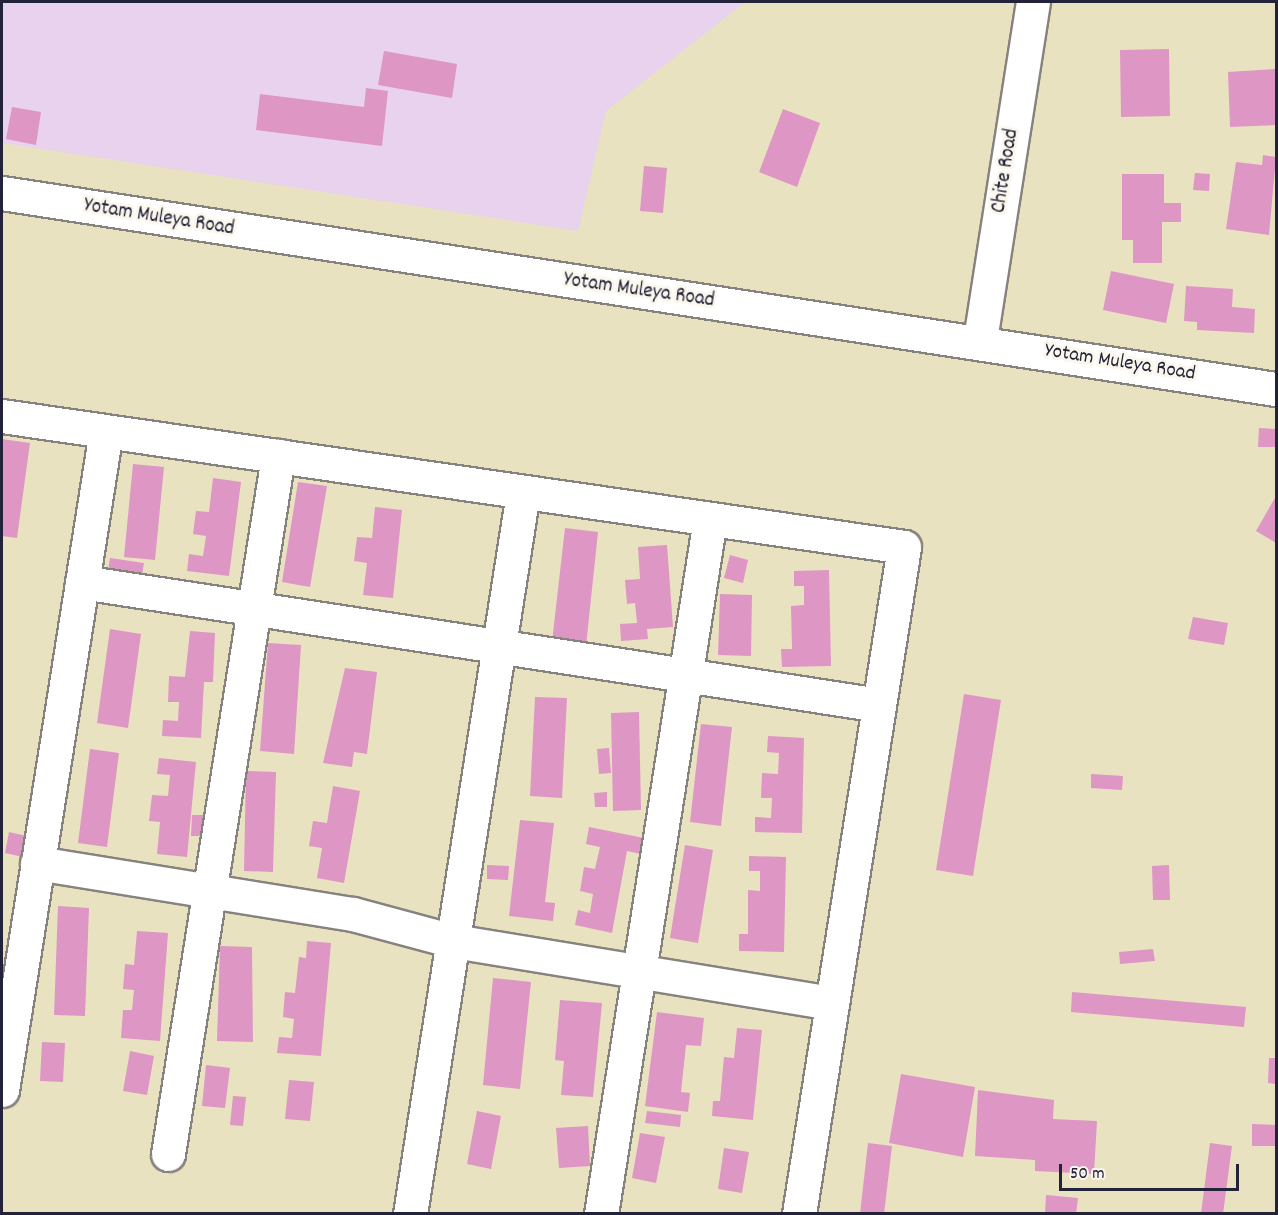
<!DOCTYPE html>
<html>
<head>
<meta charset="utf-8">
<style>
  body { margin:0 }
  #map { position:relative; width:1278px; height:1215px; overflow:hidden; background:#e9e2c0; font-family:Dekko,sans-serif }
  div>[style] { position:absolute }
  .built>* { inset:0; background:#e9d2ed }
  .building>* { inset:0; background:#de96c4 }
  .roads { filter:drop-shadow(2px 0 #86827e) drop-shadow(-2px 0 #86827e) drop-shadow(0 2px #86827e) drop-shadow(0 -2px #86827e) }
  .minor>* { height:33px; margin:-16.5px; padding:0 16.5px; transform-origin:16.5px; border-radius:16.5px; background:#fff }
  span { translate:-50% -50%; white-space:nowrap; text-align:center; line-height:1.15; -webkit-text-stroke:6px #fbf7ec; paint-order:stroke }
  .street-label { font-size:21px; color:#22223b }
  .frame { position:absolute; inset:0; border:3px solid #22223b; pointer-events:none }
  .scale { position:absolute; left:1059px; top:1164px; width:180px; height:27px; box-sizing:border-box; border:3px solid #22223b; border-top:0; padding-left:8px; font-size:18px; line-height:21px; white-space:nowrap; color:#22223b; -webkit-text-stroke:4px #fbf7ec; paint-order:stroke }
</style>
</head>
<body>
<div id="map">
  <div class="built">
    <i style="clip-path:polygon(2px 2px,745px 2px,606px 111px,578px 231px,2px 143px)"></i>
  </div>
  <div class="building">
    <i style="clip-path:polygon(1169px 49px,1170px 116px,1121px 117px,1120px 50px)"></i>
    <i style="clip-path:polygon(384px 51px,457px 64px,452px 98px,378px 85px)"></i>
    <i style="clip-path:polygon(1275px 69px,1276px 125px,1230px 127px,1228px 72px)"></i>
    <i style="clip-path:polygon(366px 88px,388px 91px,382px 146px,256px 130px,260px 94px,364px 107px)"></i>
    <i style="clip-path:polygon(12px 107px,41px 112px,36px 145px,6px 139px)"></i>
    <i style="clip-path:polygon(783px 109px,820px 123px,797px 187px,759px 172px)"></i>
    <i style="clip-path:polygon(1263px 155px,1276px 157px,1269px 235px,1226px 229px,1236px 162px,1262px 165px)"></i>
    <i style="clip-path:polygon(644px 166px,667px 168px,663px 213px,640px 211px)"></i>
    <i style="clip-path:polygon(1195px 173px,1210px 174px,1209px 191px,1193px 190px)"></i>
    <i style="clip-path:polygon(1122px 174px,1164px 174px,1164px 203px,1181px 203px,1181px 222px,1162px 222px,1162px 263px,1133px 263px,1133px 240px,1122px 240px)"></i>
    <i style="clip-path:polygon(1111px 271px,1174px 284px,1166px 323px,1103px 310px)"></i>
    <i style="clip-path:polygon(1186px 286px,1233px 289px,1232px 307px,1255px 309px,1254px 333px,1197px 330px,1197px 322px,1184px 321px)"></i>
    <i style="clip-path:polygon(1259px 428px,1276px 429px,1276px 447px,1258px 447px)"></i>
    <i style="clip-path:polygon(2px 439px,30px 443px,17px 538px,2px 536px)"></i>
    <i style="clip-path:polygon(133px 464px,164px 467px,155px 560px,124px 557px)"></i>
    <i style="clip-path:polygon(213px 478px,241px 482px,229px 576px,187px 571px,189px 554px,203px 556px,206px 536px,193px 534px,196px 511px,209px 512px)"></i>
    <i style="clip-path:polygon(298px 482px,327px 486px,310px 587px,282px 582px)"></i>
    <i style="clip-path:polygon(1276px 496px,1276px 543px,1256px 531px)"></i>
    <i style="clip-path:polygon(375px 507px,402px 510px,393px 598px,363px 595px,367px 563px,354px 561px,357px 537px,372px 538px)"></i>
    <i style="clip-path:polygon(565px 528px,598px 532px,586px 646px,552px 642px)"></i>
    <i style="clip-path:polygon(667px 545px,673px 627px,647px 629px,648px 639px,621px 641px,620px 624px,637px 623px,635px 603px,627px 604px,625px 580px,640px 579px,638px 547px)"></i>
    <i style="clip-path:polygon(730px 555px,748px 560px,743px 583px,724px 578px)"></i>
    <i style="clip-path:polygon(110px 558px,144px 563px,141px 582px,107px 576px)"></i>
    <i style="clip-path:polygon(829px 570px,831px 666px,782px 667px,781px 649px,792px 649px,791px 606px,804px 605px,804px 586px,794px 586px,794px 571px)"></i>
    <i style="clip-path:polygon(720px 594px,752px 595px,751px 656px,718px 655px)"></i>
    <i style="clip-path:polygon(1193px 617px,1228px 623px,1224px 645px,1188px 639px)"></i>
    <i style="clip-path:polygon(110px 629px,141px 634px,128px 728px,97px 723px)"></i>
    <i style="clip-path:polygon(190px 631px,215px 633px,213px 682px,204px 682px,201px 738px,162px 736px,163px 720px,178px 721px,179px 702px,168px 702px,169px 676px,185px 677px)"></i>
    <i style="clip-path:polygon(268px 643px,301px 645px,294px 754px,260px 751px)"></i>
    <i style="clip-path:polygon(345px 668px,377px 672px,367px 754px,354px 752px,352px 767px,323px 763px)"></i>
    <i style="clip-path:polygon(964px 694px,1001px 700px,973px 876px,936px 870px)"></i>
    <i style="clip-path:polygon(535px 697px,567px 698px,562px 798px,530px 796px)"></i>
    <i style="clip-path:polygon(639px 712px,641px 810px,613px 811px,611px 713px)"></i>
    <i style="clip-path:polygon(701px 724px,732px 727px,721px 826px,690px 822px)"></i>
    <i style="clip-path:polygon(768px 736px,804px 738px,802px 833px,755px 832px,755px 817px,771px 818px,772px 798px,761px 798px,762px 773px,778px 774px,779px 753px,767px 752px)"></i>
    <i style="clip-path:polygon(609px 748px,611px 773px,599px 774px,597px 749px)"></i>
    <i style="clip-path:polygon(90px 749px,119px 753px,107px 847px,78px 843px)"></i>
    <i style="clip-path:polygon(159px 758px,196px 762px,187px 857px,157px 854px,160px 822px,149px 821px,152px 795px,168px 796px,170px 775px,157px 774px)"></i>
    <i style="clip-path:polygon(246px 771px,276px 772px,273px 872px,244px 871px)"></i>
    <i style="clip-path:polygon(1091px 774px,1123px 776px,1122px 790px,1091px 788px)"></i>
    <i style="clip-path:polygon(333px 786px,360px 791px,344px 883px,317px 878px,322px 848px,309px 846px,313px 821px,327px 823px)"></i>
    <i style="clip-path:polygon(607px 792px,607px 807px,595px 807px,594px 793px)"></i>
    <i style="clip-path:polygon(192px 815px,208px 815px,208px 836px,191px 836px)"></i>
    <i style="clip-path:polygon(520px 820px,554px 823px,545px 902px,555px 903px,553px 921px,509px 916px)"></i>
    <i style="clip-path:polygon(589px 827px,644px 838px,641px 854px,627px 851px,612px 933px,575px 925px,578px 910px,590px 913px,593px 894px,580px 891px,584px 867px,595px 869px,600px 847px,586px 844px)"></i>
    <i style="clip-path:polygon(9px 832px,27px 836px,23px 857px,5px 853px)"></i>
    <i style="clip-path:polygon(685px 845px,713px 850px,698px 943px,670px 938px)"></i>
    <i style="clip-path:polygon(749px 856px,786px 857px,784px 952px,739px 951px,739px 934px,748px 934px,748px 890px,760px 891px,760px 871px,749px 871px)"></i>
    <i style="clip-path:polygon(487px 865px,509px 866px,508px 880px,487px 879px)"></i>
    <i style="clip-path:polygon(1169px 865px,1170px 900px,1153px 900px,1152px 866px)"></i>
    <i style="clip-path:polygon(58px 906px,89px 908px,85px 1016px,54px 1015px)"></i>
    <i style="clip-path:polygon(137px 931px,168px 933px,160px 1041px,121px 1038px,123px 1010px,132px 1010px,134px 990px,123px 989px,125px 964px,134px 965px)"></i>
    <i style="clip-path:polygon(307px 941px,331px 943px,321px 1056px,277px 1053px,279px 1037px,292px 1038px,294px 1019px,283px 1017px,285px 992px,295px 993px,299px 957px,306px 958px)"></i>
    <i style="clip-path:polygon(220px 946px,252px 947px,253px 1042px,217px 1041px)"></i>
    <i style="clip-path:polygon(1153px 949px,1155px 961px,1120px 964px,1119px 952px)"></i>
    <i style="clip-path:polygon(493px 978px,531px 982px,520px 1089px,483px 1085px)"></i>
    <i style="clip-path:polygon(1072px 992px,1246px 1007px,1244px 1027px,1071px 1012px)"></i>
    <i style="clip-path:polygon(560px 1000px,602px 1003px,593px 1097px,561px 1095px,564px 1061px,555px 1060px)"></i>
    <i style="clip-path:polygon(657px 1012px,704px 1018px,701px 1046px,686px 1045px,681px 1092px,690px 1093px,688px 1112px,645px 1106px)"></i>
    <i style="clip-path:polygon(737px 1028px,762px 1030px,753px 1120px,712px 1116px,713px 1101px,720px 1101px,724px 1057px,734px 1058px)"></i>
    <i style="clip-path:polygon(42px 1042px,65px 1043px,63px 1082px,40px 1081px)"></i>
    <i style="clip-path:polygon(130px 1051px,154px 1056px,147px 1095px,123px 1091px)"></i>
    <i style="clip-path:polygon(1269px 1058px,1276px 1058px,1276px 1084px,1268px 1083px)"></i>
    <i style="clip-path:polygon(206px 1065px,230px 1068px,225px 1108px,202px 1106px)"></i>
    <i style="clip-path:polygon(901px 1074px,975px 1087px,963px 1157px,889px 1143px)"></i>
    <i style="clip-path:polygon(289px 1080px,314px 1082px,310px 1121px,285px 1119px)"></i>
    <i style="clip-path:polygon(978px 1090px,1054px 1100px,1053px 1119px,1097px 1121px,1094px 1174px,1035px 1171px,1035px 1160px,975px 1156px)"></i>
    <i style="clip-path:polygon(233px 1096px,246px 1097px,243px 1126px,230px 1125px)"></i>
    <i style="clip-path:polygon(477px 1111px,501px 1116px,491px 1169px,467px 1164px)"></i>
    <i style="clip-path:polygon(647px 1111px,681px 1115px,680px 1127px,645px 1123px)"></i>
    <i style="clip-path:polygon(1252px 1124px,1276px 1125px,1276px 1146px,1252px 1146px)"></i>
    <i style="clip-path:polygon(588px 1126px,590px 1166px,559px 1168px,556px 1128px)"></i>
    <i style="clip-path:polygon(640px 1133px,665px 1137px,656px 1183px,632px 1178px)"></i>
    <i style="clip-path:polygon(868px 1143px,892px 1146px,884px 1214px,860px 1214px)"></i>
    <i style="clip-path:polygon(1210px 1143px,1232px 1146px,1223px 1214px,1201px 1214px)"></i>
    <i style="clip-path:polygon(724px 1148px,749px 1152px,742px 1193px,718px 1189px)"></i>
    <i style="clip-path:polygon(1046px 1195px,1078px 1198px,1076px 1214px,1045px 1214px)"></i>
  </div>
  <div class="roads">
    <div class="minor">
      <i style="left:2px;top:193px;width:1289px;rotate:8.75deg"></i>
      <i style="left:980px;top:340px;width:342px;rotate:-81.1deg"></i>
      <i style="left:2px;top:416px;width:911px;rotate:8.26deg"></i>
      <i style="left:904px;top:547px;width:675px;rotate:98.95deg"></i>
      <i style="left:82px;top:582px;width:806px;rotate:8.77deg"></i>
      <i style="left:37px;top:863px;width:320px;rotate:9.2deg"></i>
      <i style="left:353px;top:914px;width:104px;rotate:15.1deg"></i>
      <i style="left:453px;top:941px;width:384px;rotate:9.3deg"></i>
      <i style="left:2px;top:1090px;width:667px;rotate:-81.03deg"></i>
      <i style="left:168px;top:1154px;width:707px;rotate:-81.04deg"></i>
      <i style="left:410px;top:1214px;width:731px;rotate:-81.1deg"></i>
      <i style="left:601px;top:1214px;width:703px;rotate:-81.09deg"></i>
    </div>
  </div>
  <div class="street-label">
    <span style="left:1006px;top:171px;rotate:-81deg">Chite Road</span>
    <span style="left:159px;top:218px;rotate:9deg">Yotam Muleya Road</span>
    <span style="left:639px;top:291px;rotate:8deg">Yotam Muleya Road</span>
    <span style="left:1120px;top:363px;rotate:9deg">Yotam Muleya Road</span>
  </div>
  <div class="frame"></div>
  <div class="scale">50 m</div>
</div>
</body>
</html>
